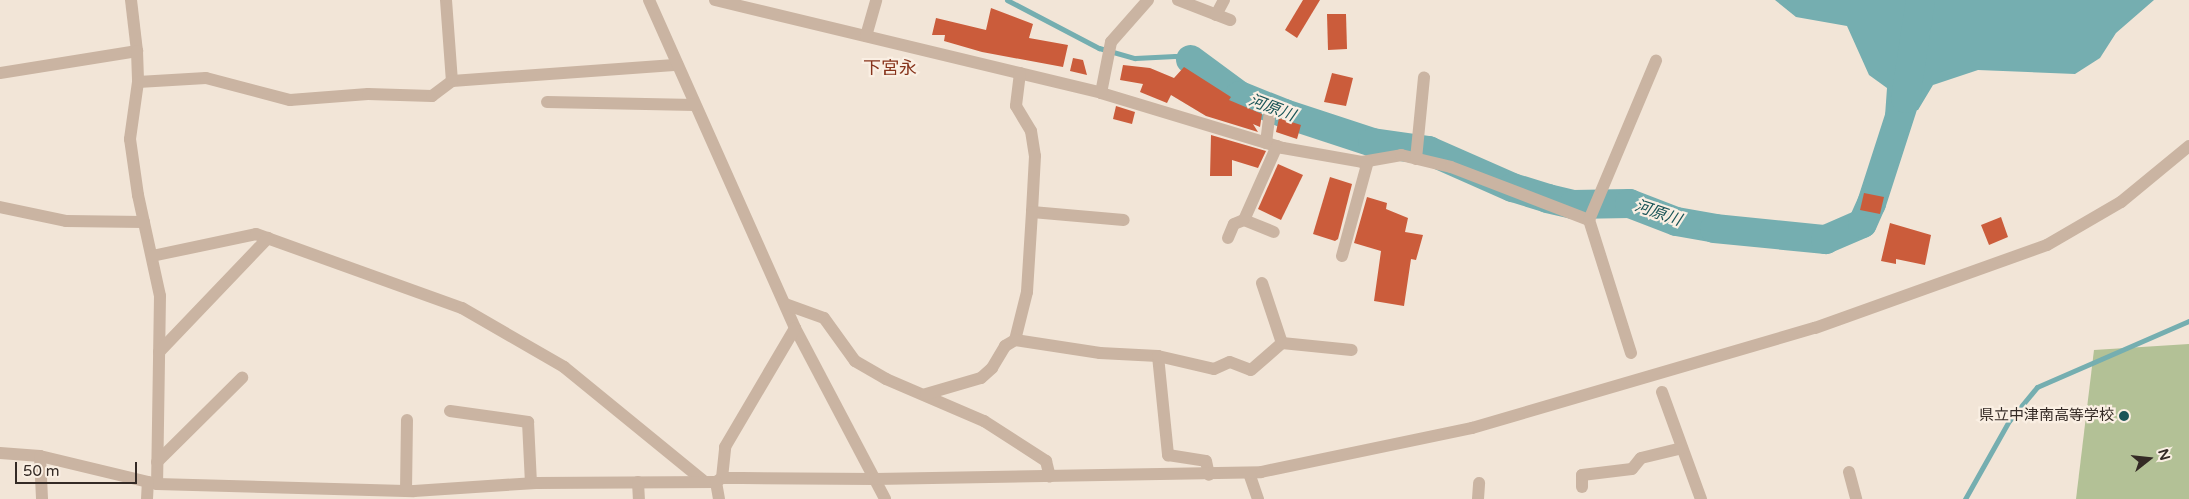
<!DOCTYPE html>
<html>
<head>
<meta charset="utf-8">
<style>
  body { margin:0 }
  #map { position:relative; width:2189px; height:499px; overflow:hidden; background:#f2e5d7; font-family:"Varela Round","Noto Sans JP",sans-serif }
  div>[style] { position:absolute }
  .green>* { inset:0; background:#b3c196 }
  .water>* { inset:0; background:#75aeb0 }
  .stream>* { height:5px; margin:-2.5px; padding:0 2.5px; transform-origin:2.5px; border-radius:2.5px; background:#75aeb0 }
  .river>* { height:29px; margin:-14.5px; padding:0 14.5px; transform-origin:14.5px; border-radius:14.5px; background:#75aeb0 }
  .building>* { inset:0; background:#cb5c3b }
  .minor>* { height:12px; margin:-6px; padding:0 6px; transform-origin:6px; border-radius:6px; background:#cab4a2 }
  .tertiary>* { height:12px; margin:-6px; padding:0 6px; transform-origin:6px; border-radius:6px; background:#cab4a2 }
  .dots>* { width:14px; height:14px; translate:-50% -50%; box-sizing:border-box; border:2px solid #faefe3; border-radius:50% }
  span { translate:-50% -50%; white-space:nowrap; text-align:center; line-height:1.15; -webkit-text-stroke:4.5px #faefe3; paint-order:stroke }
  .poi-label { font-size:15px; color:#342a25 }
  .right { translate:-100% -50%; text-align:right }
  .water-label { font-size:16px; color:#195457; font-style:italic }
  .quarter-label { font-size:18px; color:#86331b }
  .north { position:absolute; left:2124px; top:434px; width:50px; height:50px; -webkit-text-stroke:4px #faefe3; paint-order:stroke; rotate:74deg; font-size:14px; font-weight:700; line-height:20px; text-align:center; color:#342a25 }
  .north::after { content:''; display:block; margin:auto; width:18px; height:22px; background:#342a25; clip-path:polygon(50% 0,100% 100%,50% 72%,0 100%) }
  .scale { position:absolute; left:15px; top:462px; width:122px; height:22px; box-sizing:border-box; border:2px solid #342a25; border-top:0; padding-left:6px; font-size:15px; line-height:18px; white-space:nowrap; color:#342a25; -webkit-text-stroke:4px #faefe3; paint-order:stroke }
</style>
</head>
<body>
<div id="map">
  <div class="green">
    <i style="clip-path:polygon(2189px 344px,2189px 499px,2076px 499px,2094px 350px)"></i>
  </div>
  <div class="water">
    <i style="clip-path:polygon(1775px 0,2154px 0,2116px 33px,2100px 58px,2075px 74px,1978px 70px,1933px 85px,1918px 110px,1885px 116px,1887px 88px,1869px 75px,1847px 26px,1796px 17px)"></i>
  </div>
  <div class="stream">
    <i style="left:1007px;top:0;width:104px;rotate:27.6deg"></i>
    <i style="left:1099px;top:48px;width:37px;rotate:16deg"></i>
    <i style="left:1135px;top:58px;width:40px;rotate:-2.9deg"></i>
    <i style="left:1175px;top:56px;width:15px;rotate:11deg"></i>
    <i style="left:1965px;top:499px;width:90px;rotate:-60.6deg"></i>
    <i style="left:2009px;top:421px;width:44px;rotate:-50.5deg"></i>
    <i style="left:2037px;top:387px;width:166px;rotate:-23.5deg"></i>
  </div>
  <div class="river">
    <i style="left:1190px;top:59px;width:61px;rotate:36.3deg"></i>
    <i style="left:1239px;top:95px;width:48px;rotate:21.8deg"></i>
    <i style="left:1284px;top:113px;width:93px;rotate:18.2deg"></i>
    <i style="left:1372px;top:142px;width:57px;rotate:8.1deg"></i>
    <i style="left:1428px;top:150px;width:92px;rotate:23.8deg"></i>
    <i style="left:1512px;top:187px;width:37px;rotate:17deg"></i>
    <i style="left:1547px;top:198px;width:27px;rotate:13deg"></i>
    <i style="left:1573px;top:204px;width:56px;rotate:-1deg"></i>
    <i style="left:1629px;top:203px;width:50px;rotate:21deg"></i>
    <i style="left:1676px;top:221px;width:39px;rotate:10deg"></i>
    <i style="left:1714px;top:228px;width:112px;rotate:5.7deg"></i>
    <i style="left:1825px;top:239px;width:40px;rotate:-23.4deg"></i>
    <i style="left:1862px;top:223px;width:22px;rotate:-66deg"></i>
    <i style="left:1871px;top:203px;width:110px;rotate:-72.1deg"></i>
    <i style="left:1905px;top:98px;width:99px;rotate:-81.3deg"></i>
  </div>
  <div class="building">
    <i style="clip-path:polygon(1303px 0,1320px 0,1297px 38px,1285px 30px)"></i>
    <i style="clip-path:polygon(991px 8px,1033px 24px,1029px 38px,1068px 45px,1063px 67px,982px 52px,944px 41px,945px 35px,932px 35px,936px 18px,986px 30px)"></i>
    <i style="clip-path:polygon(1327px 14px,1346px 14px,1347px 49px,1328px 50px)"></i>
    <i style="clip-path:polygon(1073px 58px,1083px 60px,1087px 75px,1070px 71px)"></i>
    <i style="clip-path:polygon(1123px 65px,1150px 68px,1174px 78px,1184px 67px,1231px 97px,1229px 100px,1262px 114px,1260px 127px,1253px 124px,1258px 132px,1206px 116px,1171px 95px,1167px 103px,1140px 92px,1143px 84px,1120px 80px)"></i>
    <i style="clip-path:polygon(1332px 73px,1353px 78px,1346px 106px,1324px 102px)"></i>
    <i style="clip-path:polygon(1116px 106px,1135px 112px,1132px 124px,1113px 119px)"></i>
    <i style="clip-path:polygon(1279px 118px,1301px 125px,1297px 139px,1276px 132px)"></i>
    <i style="clip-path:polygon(1211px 135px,1266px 151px,1258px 168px,1232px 160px,1232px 176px,1210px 176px)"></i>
    <i style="clip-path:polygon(1278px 164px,1303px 175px,1281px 220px,1258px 209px)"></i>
    <i style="clip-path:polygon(1330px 177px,1352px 184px,1338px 239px,1335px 241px,1313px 234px)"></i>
    <i style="clip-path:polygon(1864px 193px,1884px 197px,1880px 214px,1860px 210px)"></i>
    <i style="clip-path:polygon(1367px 197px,1387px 203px,1386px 209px,1408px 218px,1405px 232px,1423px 235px,1416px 260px,1411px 259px,1404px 306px,1374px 301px,1381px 251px,1354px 243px)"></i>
    <i style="clip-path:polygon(2001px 217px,2008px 237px,1989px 245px,1981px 225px)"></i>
    <i style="clip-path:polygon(1890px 223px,1931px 235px,1925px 265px,1896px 259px,1896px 264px,1881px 261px)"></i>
  </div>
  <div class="minor">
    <i style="left:131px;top:0;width:51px;rotate:83.3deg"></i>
    <i style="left:446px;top:0;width:81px;rotate:85.8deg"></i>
    <i style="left:452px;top:81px;width:226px;rotate:-4.1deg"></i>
    <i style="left:649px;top:0;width:359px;rotate:66deg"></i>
    <i style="left:795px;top:328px;width:193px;rotate:62.2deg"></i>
    <i style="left:715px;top:0;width:397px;rotate:13.5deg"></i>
    <i style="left:1101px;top:93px;width:190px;rotate:16.8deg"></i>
    <i style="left:1283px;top:148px;width:80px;rotate:10deg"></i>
    <i style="left:1362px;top:162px;width:40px;rotate:-10deg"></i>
    <i style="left:1401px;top:155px;width:51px;rotate:13.5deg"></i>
    <i style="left:1451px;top:167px;width:148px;rotate:21deg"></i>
    <i style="left:1178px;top:0;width:56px;rotate:21deg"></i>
    <i style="left:1216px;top:15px;width:17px;rotate:-62deg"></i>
    <i style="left:866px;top:36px;width:37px;rotate:-74deg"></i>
    <i style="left:0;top:73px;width:139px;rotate:-9.1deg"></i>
    <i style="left:137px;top:51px;width:31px;rotate:88deg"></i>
    <i style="left:138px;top:82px;width:58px;rotate:98deg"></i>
    <i style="left:130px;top:139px;width:57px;rotate:81.9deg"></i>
    <i style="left:138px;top:195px;width:103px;rotate:77.7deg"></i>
    <i style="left:160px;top:296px;width:188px;rotate:90.9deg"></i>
    <i style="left:1020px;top:73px;width:33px;rotate:97deg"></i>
    <i style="left:1016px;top:106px;width:29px;rotate:59deg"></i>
    <i style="left:1031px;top:131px;width:25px;rotate:81deg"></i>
    <i style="left:1035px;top:156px;width:56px;rotate:93.1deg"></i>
    <i style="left:1032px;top:212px;width:92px;rotate:5deg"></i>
    <i style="left:138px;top:82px;width:68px;rotate:-3.4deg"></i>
    <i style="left:206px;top:78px;width:87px;rotate:14.7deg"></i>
    <i style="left:290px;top:100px;width:78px;rotate:-4.4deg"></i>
    <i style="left:368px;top:94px;width:64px;rotate:1.8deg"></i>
    <i style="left:432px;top:96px;width:25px;rotate:-37deg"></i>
    <i style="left:1101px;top:93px;width:52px;rotate:-78.9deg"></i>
    <i style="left:1111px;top:42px;width:56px;rotate:-48.6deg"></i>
    <i style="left:547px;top:102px;width:148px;rotate:1.2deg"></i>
    <i style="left:1266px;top:143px;width:31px;rotate:-83deg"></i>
    <i style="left:1416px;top:159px;width:82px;rotate:-84.4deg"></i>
    <i style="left:0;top:207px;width:67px;rotate:12deg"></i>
    <i style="left:66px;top:221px;width:78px;rotate:0.7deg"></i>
    <i style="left:1032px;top:212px;width:80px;rotate:93.6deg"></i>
    <i style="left:1027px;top:292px;width:49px;rotate:104deg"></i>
    <i style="left:1015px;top:340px;width:86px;rotate:8.7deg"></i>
    <i style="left:1100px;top:353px;width:58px;rotate:3deg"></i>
    <i style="left:1158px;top:356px;width:100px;rotate:84.2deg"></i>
    <i style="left:1168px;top:455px;width:38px;rotate:9deg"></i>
    <i style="left:1206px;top:461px;width:14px;rotate:78deg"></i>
    <i style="left:1244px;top:220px;width:32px;rotate:22deg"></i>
    <i style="left:1228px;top:238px;width:15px;rotate:-67deg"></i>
    <i style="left:1234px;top:224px;width:11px;rotate:-22deg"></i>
    <i style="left:1244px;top:220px;width:81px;rotate:-66deg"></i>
    <i style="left:152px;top:256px;width:106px;rotate:-11.9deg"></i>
    <i style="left:256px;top:234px;width:219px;rotate:19.8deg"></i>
    <i style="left:462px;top:308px;width:118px;rotate:30deg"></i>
    <i style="left:564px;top:367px;width:182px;rotate:39.2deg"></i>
    <i style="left:1342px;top:256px;width:98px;rotate:-74.7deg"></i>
    <i style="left:1262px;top:283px;width:63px;rotate:71.6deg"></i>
    <i style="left:785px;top:304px;width:41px;rotate:19.7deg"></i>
    <i style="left:824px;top:318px;width:53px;rotate:54.2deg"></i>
    <i style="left:855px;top:361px;width:36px;rotate:30deg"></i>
    <i style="left:886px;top:379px;width:107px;rotate:23.2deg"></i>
    <i style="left:984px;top:421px;width:74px;rotate:32.8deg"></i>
    <i style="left:1046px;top:461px;width:16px;rotate:76deg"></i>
    <i style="left:159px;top:352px;width:158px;rotate:-46.3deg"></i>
    <i style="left:1631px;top:353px;width:139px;rotate:-107.5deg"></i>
    <i style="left:1589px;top:220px;width:173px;rotate:-67.2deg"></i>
    <i style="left:1158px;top:356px;width:57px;rotate:13.1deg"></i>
    <i style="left:1214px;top:369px;width:17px;rotate:-24deg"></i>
    <i style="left:1230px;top:362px;width:22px;rotate:21deg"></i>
    <i style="left:1251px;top:370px;width:41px;rotate:-41.1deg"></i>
    <i style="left:1282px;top:343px;width:70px;rotate:5.7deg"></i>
    <i style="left:1662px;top:392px;width:114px;rotate:70deg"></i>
    <i style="left:926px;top:394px;width:57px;rotate:-16.2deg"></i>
    <i style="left:981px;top:378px;width:15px;rotate:-42deg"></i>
    <i style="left:992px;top:368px;width:26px;rotate:-59deg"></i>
    <i style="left:1005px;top:346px;width:12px;rotate:-31deg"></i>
    <i style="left:450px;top:411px;width:79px;rotate:8deg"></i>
    <i style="left:528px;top:422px;width:61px;rotate:87.2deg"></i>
    <i style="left:0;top:453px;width:40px;rotate:4.3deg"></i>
    <i style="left:40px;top:456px;width:120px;rotate:13.5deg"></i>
    <i style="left:157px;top:484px;width:257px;rotate:1.6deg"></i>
    <i style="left:414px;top:491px;width:122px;rotate:-3.8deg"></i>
    <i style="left:536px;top:483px;width:180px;rotate:-0.3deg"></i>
    <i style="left:716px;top:482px;width:7px;rotate:-34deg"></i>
    <i style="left:722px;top:478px;width:20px"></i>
    <i style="left:742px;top:478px;width:133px;rotate:0.4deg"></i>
    <i style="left:40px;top:456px;width:43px;rotate:87.3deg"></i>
    <i style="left:157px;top:462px;width:120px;rotate:-44.7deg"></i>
    <i style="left:1849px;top:472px;width:28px;rotate:75deg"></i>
    <i style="left:1249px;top:473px;width:28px;rotate:71deg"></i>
    <i style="left:722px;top:478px;width:31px;rotate:-84deg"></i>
    <i style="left:725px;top:447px;width:138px;rotate:-59.5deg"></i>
    <i style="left:638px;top:482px;width:17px;rotate:87deg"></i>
    <i style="left:716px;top:482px;width:17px;rotate:80deg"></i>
    <i style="left:1582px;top:487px;width:12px;rotate:-90deg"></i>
    <i style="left:1582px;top:475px;width:50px;rotate:-6.8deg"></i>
    <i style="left:1632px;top:469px;width:14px;rotate:-51deg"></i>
    <i style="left:1641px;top:458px;width:42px;rotate:-13.7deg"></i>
    <i style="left:406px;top:491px;width:71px;rotate:-89.2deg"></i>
    <i style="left:147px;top:499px;width:17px;rotate:-87deg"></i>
    <i style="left:1478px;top:499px;width:16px;rotate:-86deg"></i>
  </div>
  <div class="tertiary">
    <i style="left:875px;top:479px;width:386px;rotate:-1deg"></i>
    <i style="left:1261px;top:472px;width:216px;rotate:-11.8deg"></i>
    <i style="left:1472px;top:428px;width:357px;rotate:-16.3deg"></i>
    <i style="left:1815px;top:328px;width:246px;rotate:-19.7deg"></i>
    <i style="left:2047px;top:245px;width:86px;rotate:-30.2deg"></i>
    <i style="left:2121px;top:202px;width:88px;rotate:-39.5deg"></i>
  </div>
  <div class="dots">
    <i style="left:2124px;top:416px;background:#195457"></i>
  </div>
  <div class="poi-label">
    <span class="right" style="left:2114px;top:416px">県立中津南高等学校</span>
  </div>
  <div class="water-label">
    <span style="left:1272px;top:108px;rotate:21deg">河原川</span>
    <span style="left:1658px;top:213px;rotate:19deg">河原川</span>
  </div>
  <div class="quarter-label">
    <span style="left:890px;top:68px">下宮永</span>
  </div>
  <div class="north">N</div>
  <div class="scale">50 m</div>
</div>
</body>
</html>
